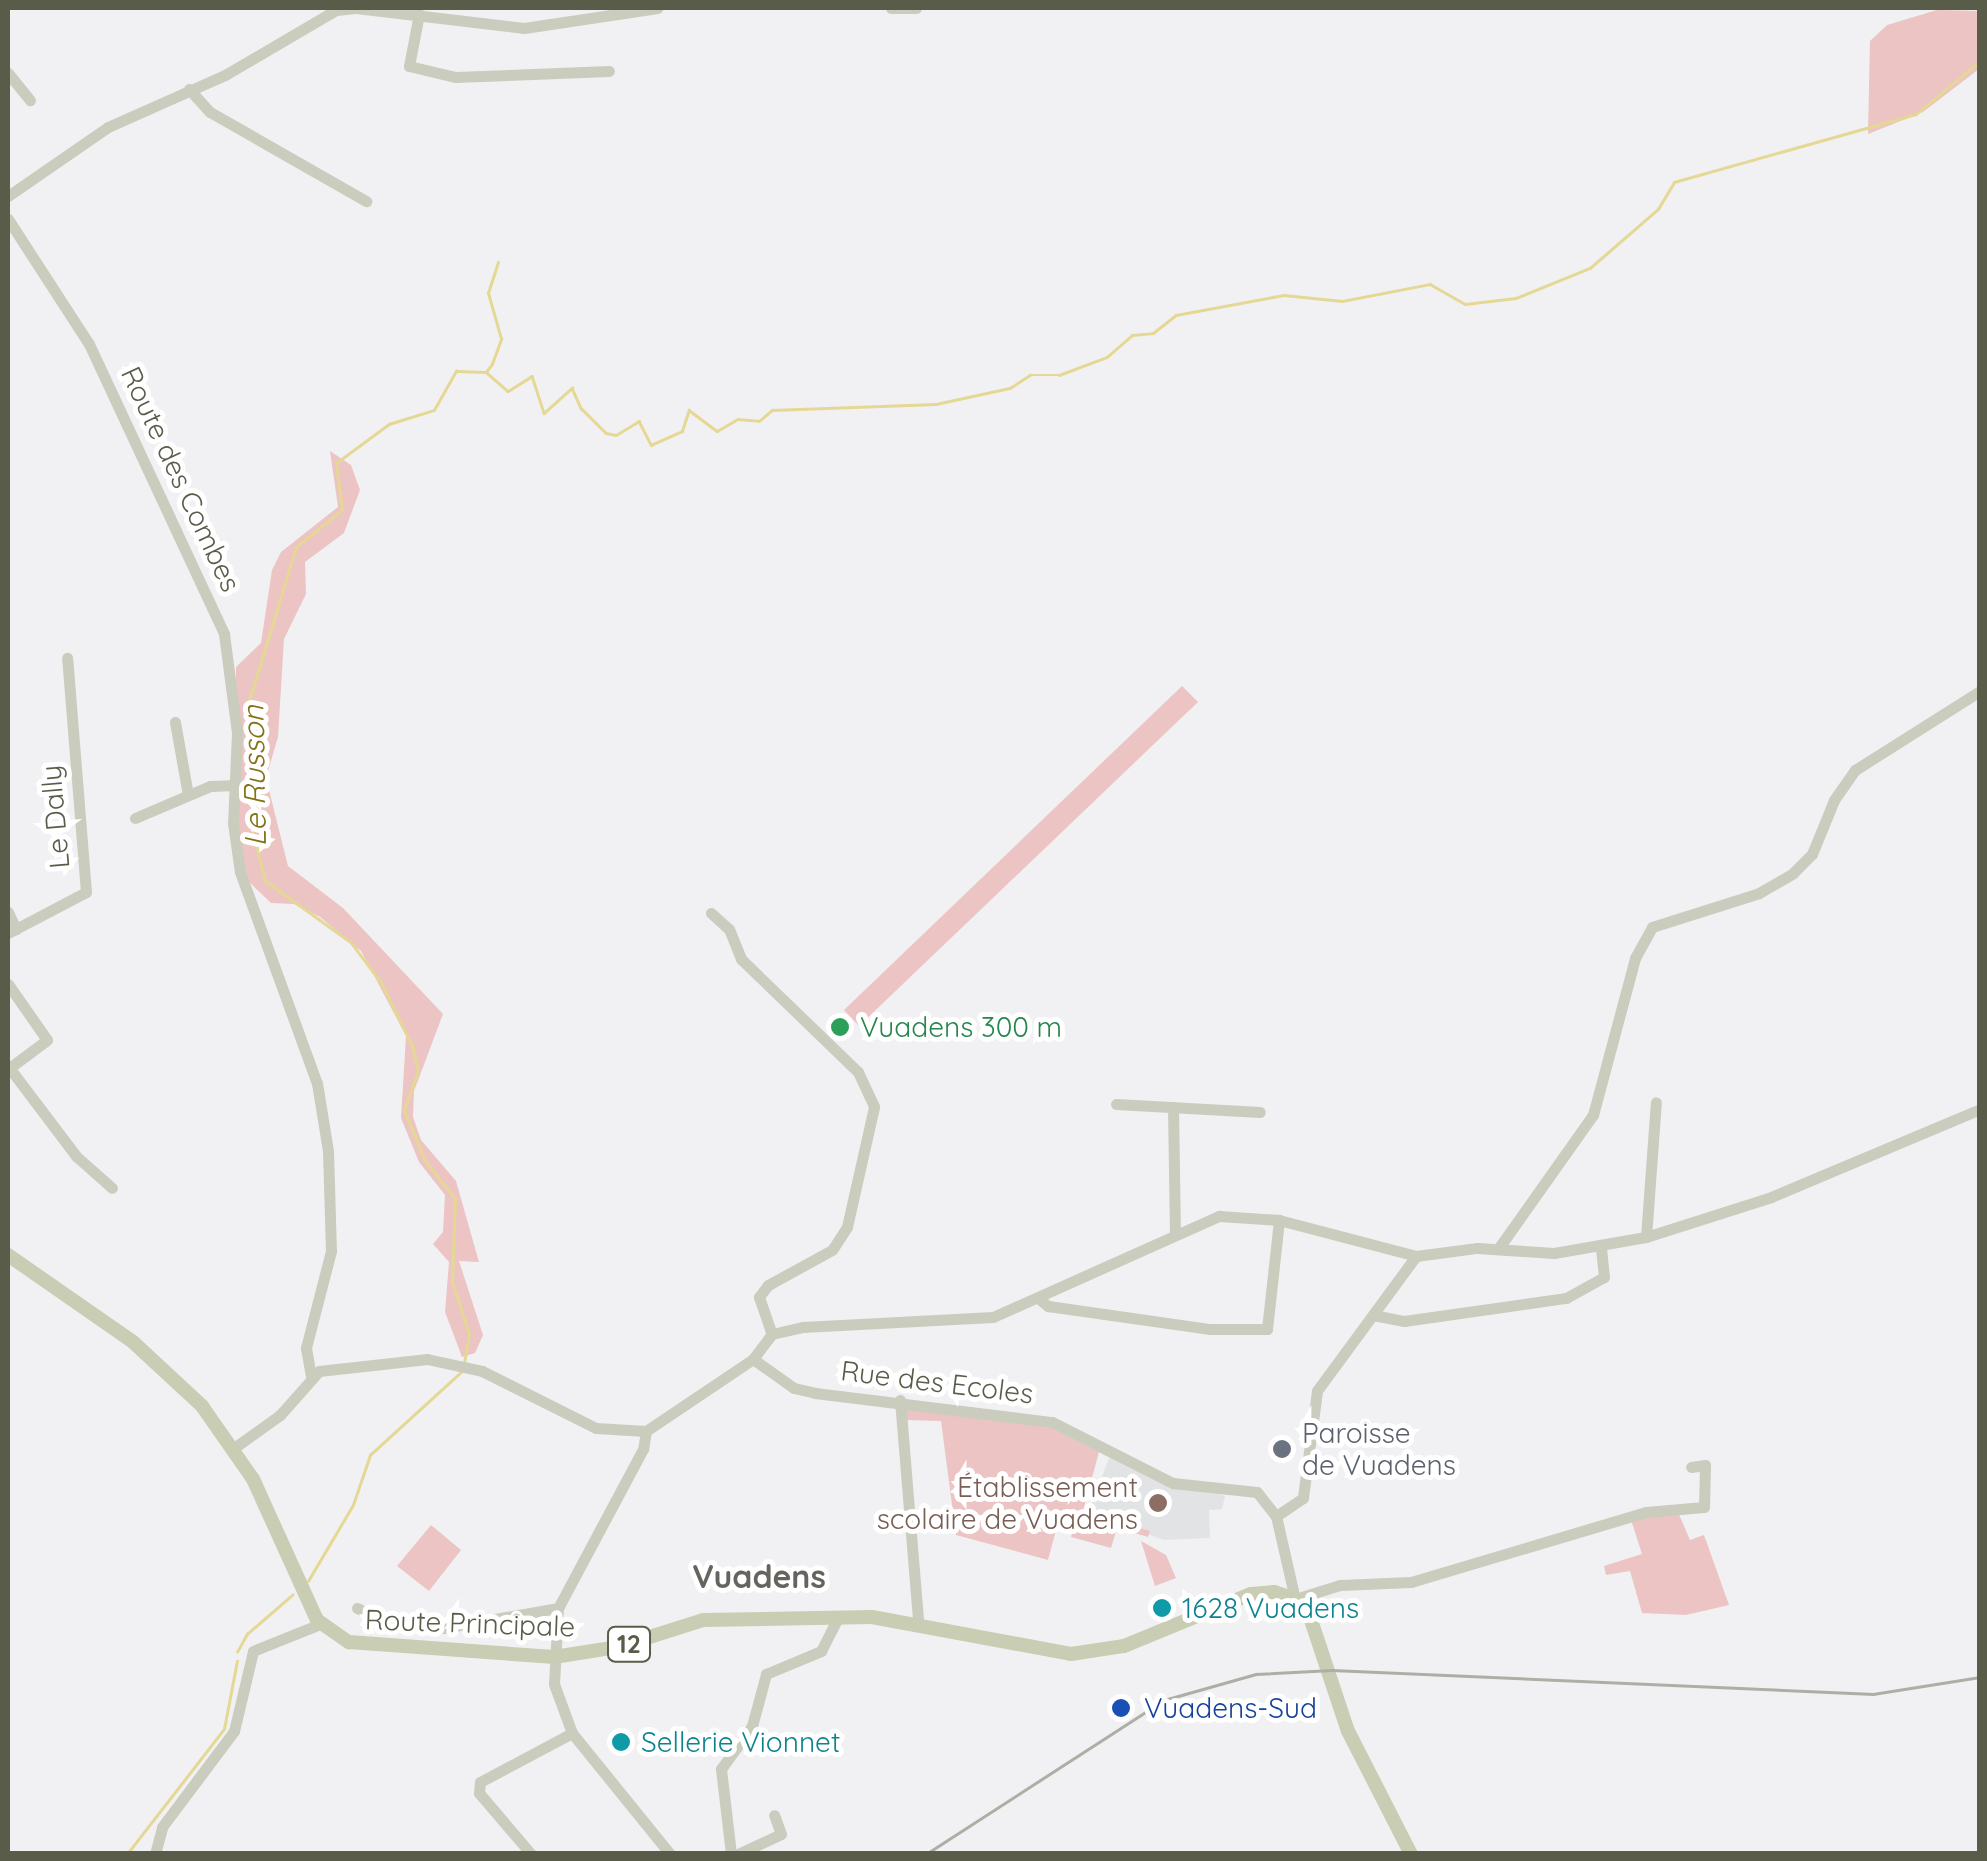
<!DOCTYPE html>
<html>
<head>
<meta charset="utf-8">
<style>
  body { margin:0 }
  #map { position:relative; width:1987px; height:1861px; overflow:hidden; background:#f1f1f3; font-family:Quicksand,sans-serif }
  div>[style] { position:absolute }
  .education>* { inset:0; background:#e2e3e4 }
  .green>* { inset:0; background:#ecc4c3 }
  .stream>* { height:2.5px; margin:-1.25px; padding:0 1.25px; transform-origin:1.25px; border-radius:1.25px; background:#e5d894 }
  .minor>* { height:11px; margin:-5.5px; padding:0 5.5px; transform-origin:5.5px; border-radius:5.5px; background:#caccbe }
  .major>* { height:14px; margin:-7px; padding:0 7px; transform-origin:7px; border-radius:7px; background:#c9cdb3 }
  .rail>* { height:2.5px; margin:-1.25px; padding:0 1.25px; transform-origin:1.25px; border-radius:1.25px; background:#adafa6 }
  .dots>* { width:28px; height:28px; translate:-50% -50%; box-sizing:border-box; border:5px solid #fff; border-radius:50% }
  span { translate:-50% -50%; white-space:nowrap; text-align:center; line-height:1.15; -webkit-text-stroke:10px #fff; paint-order:stroke }
  .shield-label span { padding:2px 8px; background:#fff; border:2px solid; border-radius:8px; -webkit-text-stroke-width:0 }
  .shield-label { font-size:25px; color:#5a5c4a; font-weight:700 }
  .street-label { font-size:28px; color:#5a5c4a }
  .leisure-label { font-size:28px; color:#27864d }
  .left { translate:0 -50%; text-align:left }
  .worship-label { font-size:28px; color:#5b616d }
  .education-label { font-size:28px; color:#785e54 }
  .right { translate:-100% -50%; text-align:right }
  .culture-label { font-size:28px; color:#0d838f }
  .transit-label { font-size:28px; color:#164399 }
  .water-label { font-size:30px; color:#837317; font-style:italic }
  .quarter-label { font-size:32px; color:#63655e; font-weight:700 }
  .frame { position:absolute; inset:0; border:10px solid #5a5c4a; pointer-events:none }
</style>
</head>
<body>
<div id="map">
  <div class="education">
    <i style="clip-path:polygon(1110px 1456px,1225px 1496px,1222px 1509px,1209px 1510px,1210px 1538px,1164px 1540px,1088px 1513px)"></i>
  </div>
  <div class="green">
    <i style="clip-path:polygon(1937px 10px,1979px 11px,1979px 69px,1923px 112px,1868px 134px,1870px 41px,1887px 25px)"></i>
    <i style="clip-path:polygon(330px 451px,351px 465px,360px 490px,344px 533px,305px 562px,306px 594px,284px 639px,278px 737px,266px 778px,288px 866px,343px 908px,443px 1014px,414px 1091px,413px 1117px,421px 1140px,456px 1181px,479px 1262px,459px 1261px,483px 1335px,475px 1353px,462px 1357px,445px 1312px,449px 1262px,433px 1244px,443px 1232px,445px 1195px,419px 1162px,401px 1118px,406px 1036px,361px 951px,320px 917px,294px 904px,271px 903px,244px 877px,235px 825px,236px 667px,261px 643px,272px 570px,281px 552px,338px 507px)"></i>
    <i style="clip-path:polygon(1182px 686px,1198px 702px,859px 1026px,844px 1010px)"></i>
    <i style="clip-path:polygon(906px 1405px,1040px 1422px,1099px 1452px,1083px 1511px,1150px 1531px,1148px 1537px,1117px 1528px,1111px 1548px,1071px 1537px,1077px 1517px,1061px 1512px,1048px 1560px,956px 1535px,941px 1421px,905px 1420px)"></i>
    <i style="clip-path:polygon(1678px 1512px,1690px 1540px,1704px 1535px,1729px 1605px,1686px 1615px,1642px 1613px,1630px 1571px,1606px 1575px,1604px 1566px,1642px 1554px,1631px 1520px)"></i>
    <i style="clip-path:polygon(431px 1525px,461px 1550px,429px 1591px,397px 1566px)"></i>
    <i style="clip-path:polygon(1141px 1541px,1166px 1555px,1176px 1578px,1155px 1586px)"></i>
  </div>
  <div class="stream">
    <i style="left:486px;top:372px;width:29px;rotate:41deg"></i>
    <i style="left:508px;top:391px;width:28px;rotate:-32deg"></i>
    <i style="left:532px;top:376px;width:39px;rotate:72deg"></i>
    <i style="left:544px;top:413px;width:38px;rotate:-42deg"></i>
    <i style="left:572px;top:388px;width:22px;rotate:66deg"></i>
    <i style="left:581px;top:408px;width:35px;rotate:45deg"></i>
    <i style="left:606px;top:433px;width:10px;rotate:11deg"></i>
    <i style="left:616px;top:435px;width:27px;rotate:-31deg"></i>
    <i style="left:639px;top:421px;width:27px;rotate:63deg"></i>
    <i style="left:651px;top:445px;width:34px;rotate:-24deg"></i>
    <i style="left:682px;top:431px;width:22px;rotate:-72deg"></i>
    <i style="left:689px;top:410px;width:35px;rotate:37deg"></i>
    <i style="left:717px;top:431px;width:24px;rotate:-30deg"></i>
    <i style="left:738px;top:419px;width:21px;rotate:5deg"></i>
    <i style="left:759px;top:421px;width:17px;rotate:-40deg"></i>
    <i style="left:772px;top:410px;width:164px;rotate:-2.1deg"></i>
    <i style="left:936px;top:404px;width:76px;rotate:-12.2deg"></i>
    <i style="left:1010px;top:388px;width:24px;rotate:-33deg"></i>
    <i style="left:1030px;top:375px;width:29px"></i>
    <i style="left:1059px;top:375px;width:51px;rotate:-20.6deg"></i>
    <i style="left:1107px;top:357px;width:33px;rotate:-41deg"></i>
    <i style="left:1132px;top:335px;width:21px;rotate:-5deg"></i>
    <i style="left:1153px;top:333px;width:29px;rotate:-38deg"></i>
    <i style="left:1176px;top:315px;width:110px;rotate:-10.5deg"></i>
    <i style="left:1284px;top:295px;width:58px;rotate:5.9deg"></i>
    <i style="left:1342px;top:301px;width:90px;rotate:-10.9deg"></i>
    <i style="left:1430px;top:284px;width:40px;rotate:29.7deg"></i>
    <i style="left:1465px;top:304px;width:51px;rotate:-6.7deg"></i>
    <i style="left:1516px;top:298px;width:80px;rotate:-22.1deg"></i>
    <i style="left:1590px;top:268px;width:90px;rotate:-40.9deg"></i>
    <i style="left:1658px;top:209px;width:31px;rotate:-59deg"></i>
    <i style="left:1674px;top:182px;width:251px;rotate:-15.7deg"></i>
    <i style="left:1916px;top:114px;width:83px;rotate:-39.6deg"></i>
    <i style="left:464px;top:1363px;width:29px;rotate:-80deg"></i>
    <i style="left:469px;top:1334px;width:55px;rotate:-108.1deg"></i>
    <i style="left:452px;top:1282px;width:83px;rotate:-87.9deg"></i>
    <i style="left:455px;top:1199px;width:48px;rotate:-128.3deg"></i>
    <i style="left:425px;top:1161px;width:55px;rotate:-112.4deg"></i>
    <i style="left:404px;top:1110px;width:41px;rotate:-70.3deg"></i>
    <i style="left:418px;top:1071px;width:26px;rotate:-103deg"></i>
    <i style="left:412px;top:1046px;width:70px;rotate:-116.2deg"></i>
    <i style="left:381px;top:983px;width:50px;rotate:-126.9deg"></i>
    <i style="left:351px;top:943px;width:106px;rotate:-144.2deg"></i>
    <i style="left:265px;top:881px;width:61px;rotate:-104.3deg"></i>
    <i style="left:250px;top:822px;width:50px;rotate:-80.7deg"></i>
    <i style="left:258px;top:773px;width:73px;rotate:-97.1deg"></i>
    <i style="left:249px;top:701px;width:161px;rotate:-73deg"></i>
    <i style="left:296px;top:547px;width:59px;rotate:-38.8deg"></i>
    <i style="left:342px;top:510px;width:47px;rotate:-97.3deg"></i>
    <i style="left:336px;top:463px;width:66px;rotate:-36.3deg"></i>
    <i style="left:389px;top:424px;width:47px;rotate:-17.3deg"></i>
    <i style="left:434px;top:410px;width:45px;rotate:-60.6deg"></i>
    <i style="left:456px;top:371px;width:30px;rotate:2deg"></i>
    <i style="left:486px;top:372px;width:10px;rotate:-53deg"></i>
    <i style="left:492px;top:364px;width:27px;rotate:-70deg"></i>
    <i style="left:501px;top:339px;width:48px;rotate:-105.8deg"></i>
    <i style="left:488px;top:293px;width:32px;rotate:-72deg"></i>
    <i style="left:308px;top:1581px;width:88px;rotate:-59.4deg"></i>
    <i style="left:353px;top:1505px;width:53px;rotate:-71.2deg"></i>
    <i style="left:370px;top:1455px;width:125px;rotate:-42.4deg"></i>
    <i style="left:237px;top:1652px;width:21px;rotate:-61deg"></i>
    <i style="left:247px;top:1634px;width:60px;rotate:-40.9deg"></i>
    <i style="left:127px;top:1854px;width:158px;rotate:-52.2deg"></i>
    <i style="left:224px;top:1729px;width:69px;rotate:-79.2deg"></i>
  </div>
  <div class="minor">
    <i style="left:356px;top:8px;width:169px;rotate:6.8deg"></i>
    <i style="left:524px;top:28px;width:135px;rotate:-8.5deg"></i>
    <i style="left:891px;top:8px;width:25px"></i>
    <i style="left:419px;top:14px;width:53px;rotate:100.9deg"></i>
    <i style="left:409px;top:66px;width:47px;rotate:13.4deg"></i>
    <i style="left:455px;top:77px;width:154px;rotate:-2.2deg"></i>
    <i style="left:8px;top:73px;width:35px;rotate:51deg"></i>
    <i style="left:189px;top:89px;width:31px;rotate:48deg"></i>
    <i style="left:210px;top:112px;width:180px;rotate:29.7deg"></i>
    <i style="left:8px;top:196px;width:121px;rotate:-34.6deg"></i>
    <i style="left:108px;top:127px;width:128px;rotate:-24deg"></i>
    <i style="left:225px;top:75px;width:129px;rotate:-30.4deg"></i>
    <i style="left:336px;top:10px;width:19px;rotate:-6deg"></i>
    <i style="left:8px;top:219px;width:149px;rotate:57.1deg"></i>
    <i style="left:89px;top:344px;width:320px;rotate:65deg"></i>
    <i style="left:224px;top:634px;width:100px;rotate:82.5deg"></i>
    <i style="left:237px;top:733px;width:90px;rotate:92.5deg"></i>
    <i style="left:233px;top:823px;width:49px;rotate:81.9deg"></i>
    <i style="left:240px;top:872px;width:225px;rotate:70deg"></i>
    <i style="left:317px;top:1083px;width:69px;rotate:80.8deg"></i>
    <i style="left:328px;top:1151px;width:100px;rotate:88.3deg"></i>
    <i style="left:331px;top:1251px;width:100px;rotate:104.5deg"></i>
    <i style="left:306px;top:1348px;width:28px;rotate:80deg"></i>
    <i style="left:175px;top:722px;width:74px;rotate:79.9deg"></i>
    <i style="left:135px;top:818px;width:82px;rotate:-23.1deg"></i>
    <i style="left:210px;top:786px;width:27px;rotate:-2deg"></i>
    <i style="left:8px;top:912px;width:19px;rotate:65deg"></i>
    <i style="left:711px;top:913px;width:24px;rotate:42deg"></i>
    <i style="left:729px;top:929px;width:32px;rotate:68deg"></i>
    <i style="left:741px;top:959px;width:163px;rotate:44deg"></i>
    <i style="left:858px;top:1072px;width:38px;rotate:65deg"></i>
    <i style="left:874px;top:1107px;width:123px;rotate:102.7deg"></i>
    <i style="left:847px;top:1227px;width:27px;rotate:123deg"></i>
    <i style="left:832px;top:1250px;width:73px;rotate:151.3deg"></i>
    <i style="left:768px;top:1285px;width:15px;rotate:127deg"></i>
    <i style="left:759px;top:1297px;width:39px;rotate:71deg"></i>
    <i style="left:8px;top:933px;width:88px;rotate:-27.7deg"></i>
    <i style="left:86px;top:892px;width:235px;rotate:-94.6deg"></i>
    <i style="left:8px;top:984px;width:68px;rotate:55.1deg"></i>
    <i style="left:47px;top:1040px;width:49px;rotate:143.4deg"></i>
    <i style="left:8px;top:1066px;width:113px;rotate:52.9deg"></i>
    <i style="left:76px;top:1156px;width:48px;rotate:41.6deg"></i>
    <i style="left:1116px;top:1104px;width:144px;rotate:3.2deg"></i>
    <i style="left:1173px;top:1107px;width:126px;rotate:89.1deg"></i>
    <i style="left:1646px;top:1237px;width:135px;rotate:-85.8deg"></i>
    <i style="left:1498px;top:1249px;width:164px;rotate:-54.7deg"></i>
    <i style="left:1593px;top:1115px;width:163px;rotate:-75deg"></i>
    <i style="left:1635px;top:958px;width:35px;rotate:-61deg"></i>
    <i style="left:1652px;top:927px;width:112px;rotate:-17.6deg"></i>
    <i style="left:1759px;top:893px;width:39px;rotate:-30deg"></i>
    <i style="left:1793px;top:873px;width:27px;rotate:-45deg"></i>
    <i style="left:1812px;top:854px;width:58px;rotate:-67.8deg"></i>
    <i style="left:1834px;top:800px;width:37px;rotate:-55deg"></i>
    <i style="left:1855px;top:770px;width:148px;rotate:-32.3deg"></i>
    <i style="left:1416px;top:1256px;width:167px;rotate:126.3deg"></i>
    <i style="left:1317px;top:1391px;width:108px;rotate:97.5deg"></i>
    <i style="left:1303px;top:1498px;width:32px;rotate:146deg"></i>
    <i style="left:1276px;top:1516px;width:85px;rotate:77.1deg"></i>
    <i style="left:1295px;top:1599px;width:47px;rotate:-17.3deg"></i>
    <i style="left:1340px;top:1585px;width:71px;rotate:-2.4deg"></i>
    <i style="left:1411px;top:1582px;width:245px;rotate:-16.6deg"></i>
    <i style="left:1646px;top:1512px;width:58px;rotate:-4.9deg"></i>
    <i style="left:1704px;top:1507px;width:42px;rotate:-88.6deg"></i>
    <i style="left:1705px;top:1465px;width:14px;rotate:172deg"></i>
    <i style="left:1038px;top:1298px;width:13px;rotate:39deg"></i>
    <i style="left:1048px;top:1306px;width:164px;rotate:8.1deg"></i>
    <i style="left:1210px;top:1329px;width:57px"></i>
    <i style="left:1267px;top:1329px;width:110px;rotate:-83.7deg"></i>
    <i style="left:1373px;top:1315px;width:32px;rotate:11deg"></i>
    <i style="left:1404px;top:1321px;width:164px;rotate:-8.1deg"></i>
    <i style="left:1566px;top:1298px;width:43px;rotate:-28.9deg"></i>
    <i style="left:1604px;top:1277px;width:31px;rotate:-96deg"></i>
    <i style="left:753px;top:1359px;width:50px;rotate:35.3deg"></i>
    <i style="left:794px;top:1388px;width:22px;rotate:13deg"></i>
    <i style="left:815px;top:1393px;width:239px;rotate:7deg"></i>
    <i style="left:1052px;top:1422px;width:136px;rotate:26.8deg"></i>
    <i style="left:1173px;top:1483px;width:84px;rotate:6.1deg"></i>
    <i style="left:1257px;top:1492px;width:31px;rotate:52deg"></i>
    <i style="left:900px;top:1400px;width:222px;rotate:85.3deg"></i>
    <i style="left:646px;top:1431px;width:18px;rotate:99deg"></i>
    <i style="left:643px;top:1449px;width:180px;rotate:118.1deg"></i>
    <i style="left:558px;top:1608px;width:76px;rotate:93deg"></i>
    <i style="left:554px;top:1684px;width:52px;rotate:69.8deg"></i>
    <i style="left:572px;top:1733px;width:156px;rotate:51deg"></i>
    <i style="left:234px;top:1448px;width:57px;rotate:-35.7deg"></i>
    <i style="left:280px;top:1415px;width:59px;rotate:-48.4deg"></i>
    <i style="left:319px;top:1371px;width:109px;rotate:-6.3deg"></i>
    <i style="left:427px;top:1359px;width:56px;rotate:12.3deg"></i>
    <i style="left:482px;top:1371px;width:127px;rotate:26.6deg"></i>
    <i style="left:596px;top:1428px;width:50px;rotate:3.4deg"></i>
    <i style="left:646px;top:1431px;width:129px;rotate:-33.9deg"></i>
    <i style="left:753px;top:1359px;width:31px;rotate:-53deg"></i>
    <i style="left:772px;top:1334px;width:32px;rotate:-13deg"></i>
    <i style="left:803px;top:1327px;width:190px;rotate:-3deg"></i>
    <i style="left:993px;top:1317px;width:248px;rotate:-24.1deg"></i>
    <i style="left:1219px;top:1216px;width:60px;rotate:3.8deg"></i>
    <i style="left:1279px;top:1220px;width:142px;rotate:14.7deg"></i>
    <i style="left:1416px;top:1256px;width:62px;rotate:-7.5deg"></i>
    <i style="left:1477px;top:1248px;width:77px;rotate:3.7deg"></i>
    <i style="left:1554px;top:1253px;width:93px;rotate:-9.9deg"></i>
    <i style="left:1646px;top:1237px;width:131px;rotate:-17.7deg"></i>
    <i style="left:1771px;top:1197px;width:227px;rotate:-22.8deg"></i>
    <i style="left:357px;top:1608px;width:41px;rotate:24.7deg"></i>
    <i style="left:394px;top:1625px;width:49px;rotate:3.5deg"></i>
    <i style="left:443px;top:1628px;width:117px;rotate:-9.9deg"></i>
    <i style="left:155px;top:1854px;width:28px;rotate:-75deg"></i>
    <i style="left:162px;top:1827px;width:120px;rotate:-53.1deg"></i>
    <i style="left:234px;top:1731px;width:82px;rotate:-76.6deg"></i>
    <i style="left:253px;top:1651px;width:72px;rotate:-21.9deg"></i>
    <i style="left:531px;top:1854px;width:80px;rotate:-130.4deg"></i>
    <i style="left:479px;top:1793px;width:11px;rotate:-85deg"></i>
    <i style="left:480px;top:1782px;width:104px;rotate:-28deg"></i>
    <i style="left:731px;top:1854px;width:86px;rotate:-96.7deg"></i>
    <i style="left:721px;top:1769px;width:53px;rotate:-54.2deg"></i>
    <i style="left:752px;top:1726px;width:54px;rotate:-74.9deg"></i>
    <i style="left:766px;top:1674px;width:60px;rotate:-22.7deg"></i>
    <i style="left:821px;top:1651px;width:39px;rotate:-63deg"></i>
    <i style="left:738px;top:1854px;width:47px;rotate:-24.9deg"></i>
    <i style="left:781px;top:1834px;width:20px;rotate:-110deg"></i>
  </div>
  <div class="major">
    <i style="left:8px;top:1255px;width:152px;rotate:34.8deg"></i>
    <i style="left:133px;top:1342px;width:94px;rotate:42.8deg"></i>
    <i style="left:202px;top:1406px;width:89px;rotate:55.1deg"></i>
    <i style="left:253px;top:1479px;width:155px;rotate:65.6deg"></i>
    <i style="left:317px;top:1620px;width:39px;rotate:35deg"></i>
    <i style="left:349px;top:1642px;width:206px;rotate:4.2deg"></i>
    <i style="left:554px;top:1657px;width:65px;rotate:-8.9deg"></i>
    <i style="left:618px;top:1647px;width:89px;rotate:-17.6deg"></i>
    <i style="left:703px;top:1620px;width:169px;rotate:-1deg"></i>
    <i style="left:872px;top:1617px;width:202px;rotate:10.5deg"></i>
    <i style="left:1071px;top:1654px;width:54px;rotate:-8.6deg"></i>
    <i style="left:1124px;top:1646px;width:137px;rotate:-22.3deg"></i>
    <i style="left:1251px;top:1594px;width:23px;rotate:-5deg"></i>
    <i style="left:1274px;top:1592px;width:22px;rotate:18deg"></i>
    <i style="left:1295px;top:1599px;width:21px;rotate:47deg"></i>
    <i style="left:1309px;top:1614px;width:123px;rotate:71.6deg"></i>
    <i style="left:1348px;top:1731px;width:138px;rotate:62.9deg"></i>
  </div>
  <div class="rail">
    <i style="left:926px;top:1854px;width:283px;rotate:-32.9deg"></i>
    <i style="left:1164px;top:1700px;width:96px;rotate:-15.8deg"></i>
    <i style="left:1256px;top:1674px;width:76px;rotate:-3deg"></i>
    <i style="left:1332px;top:1670px;width:542px;rotate:2.54deg"></i>
    <i style="left:1873px;top:1694px;width:108px;rotate:-9deg"></i>
  </div>
  <div class="dots">
    <i style="left:840px;top:1027px;background:#2e9e5b"></i>
    <i style="left:1282px;top:1449px;background:#6b7280"></i>
    <i style="left:1158px;top:1503px;background:#8d6e63"></i>
    <i style="left:1162px;top:1608px;background:#0f9aa8"></i>
    <i style="left:1121px;top:1708px;background:#1a4fb4"></i>
    <i style="left:621px;top:1742px;background:#0f9aa8"></i>
  </div>
  <div class="shield-label">
    <span style="left:629px;top:1644px">12</span>
  </div>
  <div class="street-label">
    <span style="left:181px;top:479px;rotate:65deg">Route des Combes</span>
    <span style="left:55px;top:817px;rotate:-95deg">Le Dally</span>
    <span style="left:937px;top:1382px;rotate:7deg">Rue des Ecoles</span>
    <span style="left:470px;top:1623px;rotate:2deg">Route Principale</span>
  </div>
  <div class="leisure-label">
    <span class="left" style="left:860px;top:1027px">Vuadens 300 m</span>
  </div>
  <div class="worship-label">
    <span class="left" style="left:1302px;top:1449px">Paroisse<br>de Vuadens</span>
  </div>
  <div class="education-label">
    <span class="right" style="left:1138px;top:1503px">Établissement<br>scolaire de Vuadens</span>
  </div>
  <div class="culture-label">
    <span class="left" style="left:1182px;top:1608px">1628 Vuadens</span>
    <span class="left" style="left:641px;top:1742px">Sellerie Vionnet</span>
  </div>
  <div class="transit-label">
    <span class="left" style="left:1144px;top:1708px">Vuadens-Sud</span>
  </div>
  <div class="water-label">
    <span style="left:254px;top:776px;rotate:-91deg">Le Russon</span>
  </div>
  <div class="quarter-label">
    <span style="left:759px;top:1576px">Vuadens</span>
  </div>
  <div class="frame"></div>
</div>
</body>
</html>
